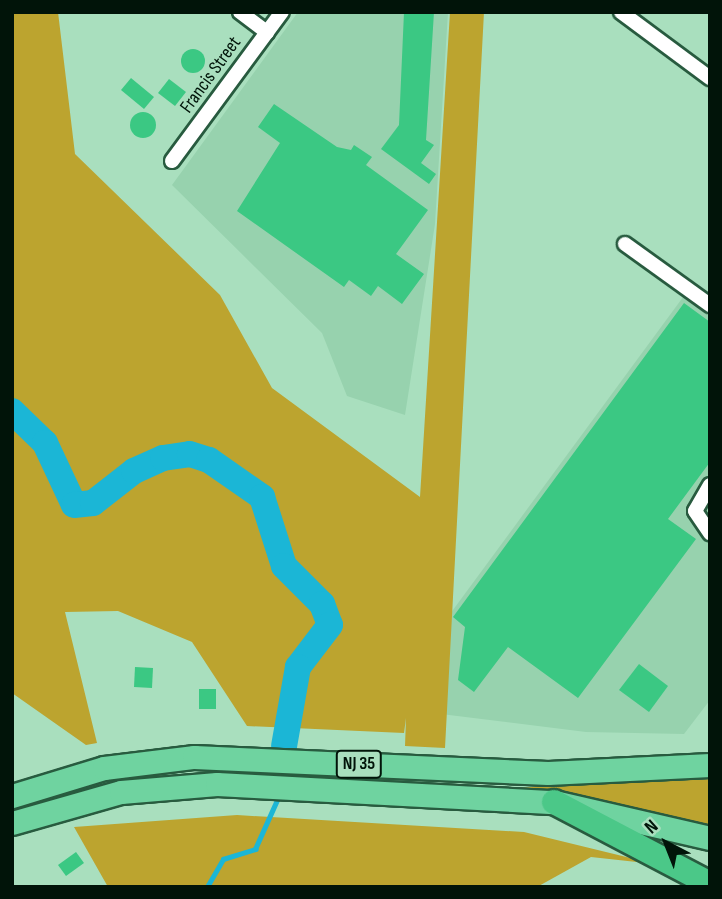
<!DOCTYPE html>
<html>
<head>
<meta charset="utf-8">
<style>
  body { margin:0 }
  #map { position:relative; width:722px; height:899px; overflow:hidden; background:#a9dfbe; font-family:"Sofia Sans Condensed",sans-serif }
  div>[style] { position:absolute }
  .built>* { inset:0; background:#97d2ae }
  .green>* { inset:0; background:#bca42f }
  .stream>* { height:4.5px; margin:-2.25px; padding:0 2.25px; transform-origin:2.25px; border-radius:2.25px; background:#1bb6d6 }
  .river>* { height:26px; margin:-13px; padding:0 13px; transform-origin:13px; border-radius:13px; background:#1bb6d6 }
  .building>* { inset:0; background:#3bc883 }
  .round { border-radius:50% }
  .roads { filter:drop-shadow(2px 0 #285b3f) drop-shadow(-2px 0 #285b3f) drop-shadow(0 2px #285b3f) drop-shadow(0 -2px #285b3f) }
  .minor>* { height:14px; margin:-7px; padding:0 7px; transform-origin:7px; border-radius:7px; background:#fff }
  .trunk>* { height:23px; margin:-11.5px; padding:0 11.5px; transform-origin:11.5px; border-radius:11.5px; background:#6fd3a0 }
  .motorway>* { height:24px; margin:-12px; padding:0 12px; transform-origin:12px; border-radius:12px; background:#4bc888 }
  span { translate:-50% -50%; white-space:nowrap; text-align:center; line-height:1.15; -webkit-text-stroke:5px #a9dfbe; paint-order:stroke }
  .shield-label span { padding:2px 5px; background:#a9dfbe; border:2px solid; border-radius:5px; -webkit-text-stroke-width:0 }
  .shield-label { font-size:18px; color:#011409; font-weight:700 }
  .street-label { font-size:19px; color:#011409 }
  .frame { position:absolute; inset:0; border:14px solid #011409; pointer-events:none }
  .north { position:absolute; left:631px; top:808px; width:70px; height:70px; -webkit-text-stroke:5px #a9dfbe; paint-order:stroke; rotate:318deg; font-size:19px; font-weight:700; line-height:28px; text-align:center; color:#011409 }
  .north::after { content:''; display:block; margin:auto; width:24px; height:32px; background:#011409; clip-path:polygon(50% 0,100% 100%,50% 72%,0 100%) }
</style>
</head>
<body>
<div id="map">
  <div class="built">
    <i style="clip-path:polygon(298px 12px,448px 12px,435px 224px,405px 415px,347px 396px,322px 333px,172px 185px)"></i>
    <i style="clip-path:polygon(689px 289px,710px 305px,710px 700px,684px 734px,586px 732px,441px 714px,450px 614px)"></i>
  </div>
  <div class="green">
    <i style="clip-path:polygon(12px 12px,58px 12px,75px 154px,220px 295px,272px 388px,420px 497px,450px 12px,484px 12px,445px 748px,405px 746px,406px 718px,404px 733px,247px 726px,192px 642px,118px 611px,65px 612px,97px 743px,86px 745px,12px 693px)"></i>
    <i style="clip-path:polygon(710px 779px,710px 827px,588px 799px,511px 788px)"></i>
    <i style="clip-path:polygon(237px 815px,524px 832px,655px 864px,591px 857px,537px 887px,108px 887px,74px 827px)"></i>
  </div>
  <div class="stream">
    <i style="left:207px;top:887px;width:32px;rotate:-60deg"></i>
    <i style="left:223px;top:859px;width:34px;rotate:-17deg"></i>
    <i style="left:255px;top:849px;width:54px;rotate:-65.8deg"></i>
  </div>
  <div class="river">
    <i style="left:12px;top:411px;width:46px;rotate:44.1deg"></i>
    <i style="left:45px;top:443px;width:68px;rotate:64.9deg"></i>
    <i style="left:74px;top:505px;width:19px;rotate:-6deg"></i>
    <i style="left:93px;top:503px;width:52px;rotate:-38deg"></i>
    <i style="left:134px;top:471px;width:32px;rotate:-24deg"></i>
    <i style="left:163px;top:458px;width:27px;rotate:-8deg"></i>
    <i style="left:190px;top:454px;width:20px;rotate:18deg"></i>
    <i style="left:209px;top:460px;width:65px;rotate:34.9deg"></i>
    <i style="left:262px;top:497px;width:72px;rotate:72.3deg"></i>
    <i style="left:284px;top:566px;width:54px;rotate:45deg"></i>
    <i style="left:322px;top:604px;width:22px;rotate:69deg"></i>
    <i style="left:330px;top:625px;width:53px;rotate:127.3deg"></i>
    <i style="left:298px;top:667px;width:80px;rotate:100deg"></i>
  </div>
  <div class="building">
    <i style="clip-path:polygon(404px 12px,434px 12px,426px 140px,434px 145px,421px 163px,436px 174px,429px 184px,381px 149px,399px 125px)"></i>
    <i class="round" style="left:181px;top:49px;width:24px;height:24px"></i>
    <i style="clip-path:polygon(131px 78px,154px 97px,144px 109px,121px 90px)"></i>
    <i style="clip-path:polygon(169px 79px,186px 92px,175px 106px,158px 93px)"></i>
    <i style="clip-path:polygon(274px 104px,337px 147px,351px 150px,354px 145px,372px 157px,366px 165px,428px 210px,396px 254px,424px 274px,402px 304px,378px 286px,371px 296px,349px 280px,344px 287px,237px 211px,280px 143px,258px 127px)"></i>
    <i class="round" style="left:130px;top:112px;width:26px;height:26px"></i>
    <i style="clip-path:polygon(684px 303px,710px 322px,710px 462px,668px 519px,696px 539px,578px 698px,508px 647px,474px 692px,458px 680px,465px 627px,453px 617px)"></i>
    <i style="clip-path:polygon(639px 664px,668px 686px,649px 712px,619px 690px)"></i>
    <i style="clip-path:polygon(135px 667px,153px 668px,152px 688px,134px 687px)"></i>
    <i style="clip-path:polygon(199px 689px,216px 689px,216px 709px,199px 709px)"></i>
    <i style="clip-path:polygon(76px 852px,84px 863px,66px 876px,58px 865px)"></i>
  </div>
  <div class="roads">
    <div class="minor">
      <i style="left:240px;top:12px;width:34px;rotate:37deg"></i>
      <i style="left:621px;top:12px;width:111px;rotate:36.6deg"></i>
      <i style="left:172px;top:161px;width:185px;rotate:-53.6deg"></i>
      <i style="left:625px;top:244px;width:105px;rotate:35.7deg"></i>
      <i style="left:710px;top:485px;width:30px;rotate:120deg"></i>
      <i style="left:695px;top:511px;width:27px;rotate:56deg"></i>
    </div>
    <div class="trunk">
      <i style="left:12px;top:796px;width:96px;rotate:-16.9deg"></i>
      <i style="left:104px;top:768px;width:91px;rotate:-7deg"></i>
      <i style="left:194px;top:757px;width:354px;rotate:2.6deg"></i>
      <i style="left:548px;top:773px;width:162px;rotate:-2.8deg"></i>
      <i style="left:12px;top:823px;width:113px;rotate:-15.9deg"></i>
      <i style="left:121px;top:792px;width:96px;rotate:-4.8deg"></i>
      <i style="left:217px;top:784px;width:337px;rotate:3.1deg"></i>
      <i style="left:554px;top:802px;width:160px;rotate:13deg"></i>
    </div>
    <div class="motorway">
      <i style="left:554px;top:802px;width:176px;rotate:27.7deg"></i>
    </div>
  </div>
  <div class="shield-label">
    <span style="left:359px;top:764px">NJ 35</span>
  </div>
  <div class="street-label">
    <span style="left:211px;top:75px;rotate:-54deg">Francis Street</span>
  </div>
  <div class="frame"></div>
  <div class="north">N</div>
</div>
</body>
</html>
